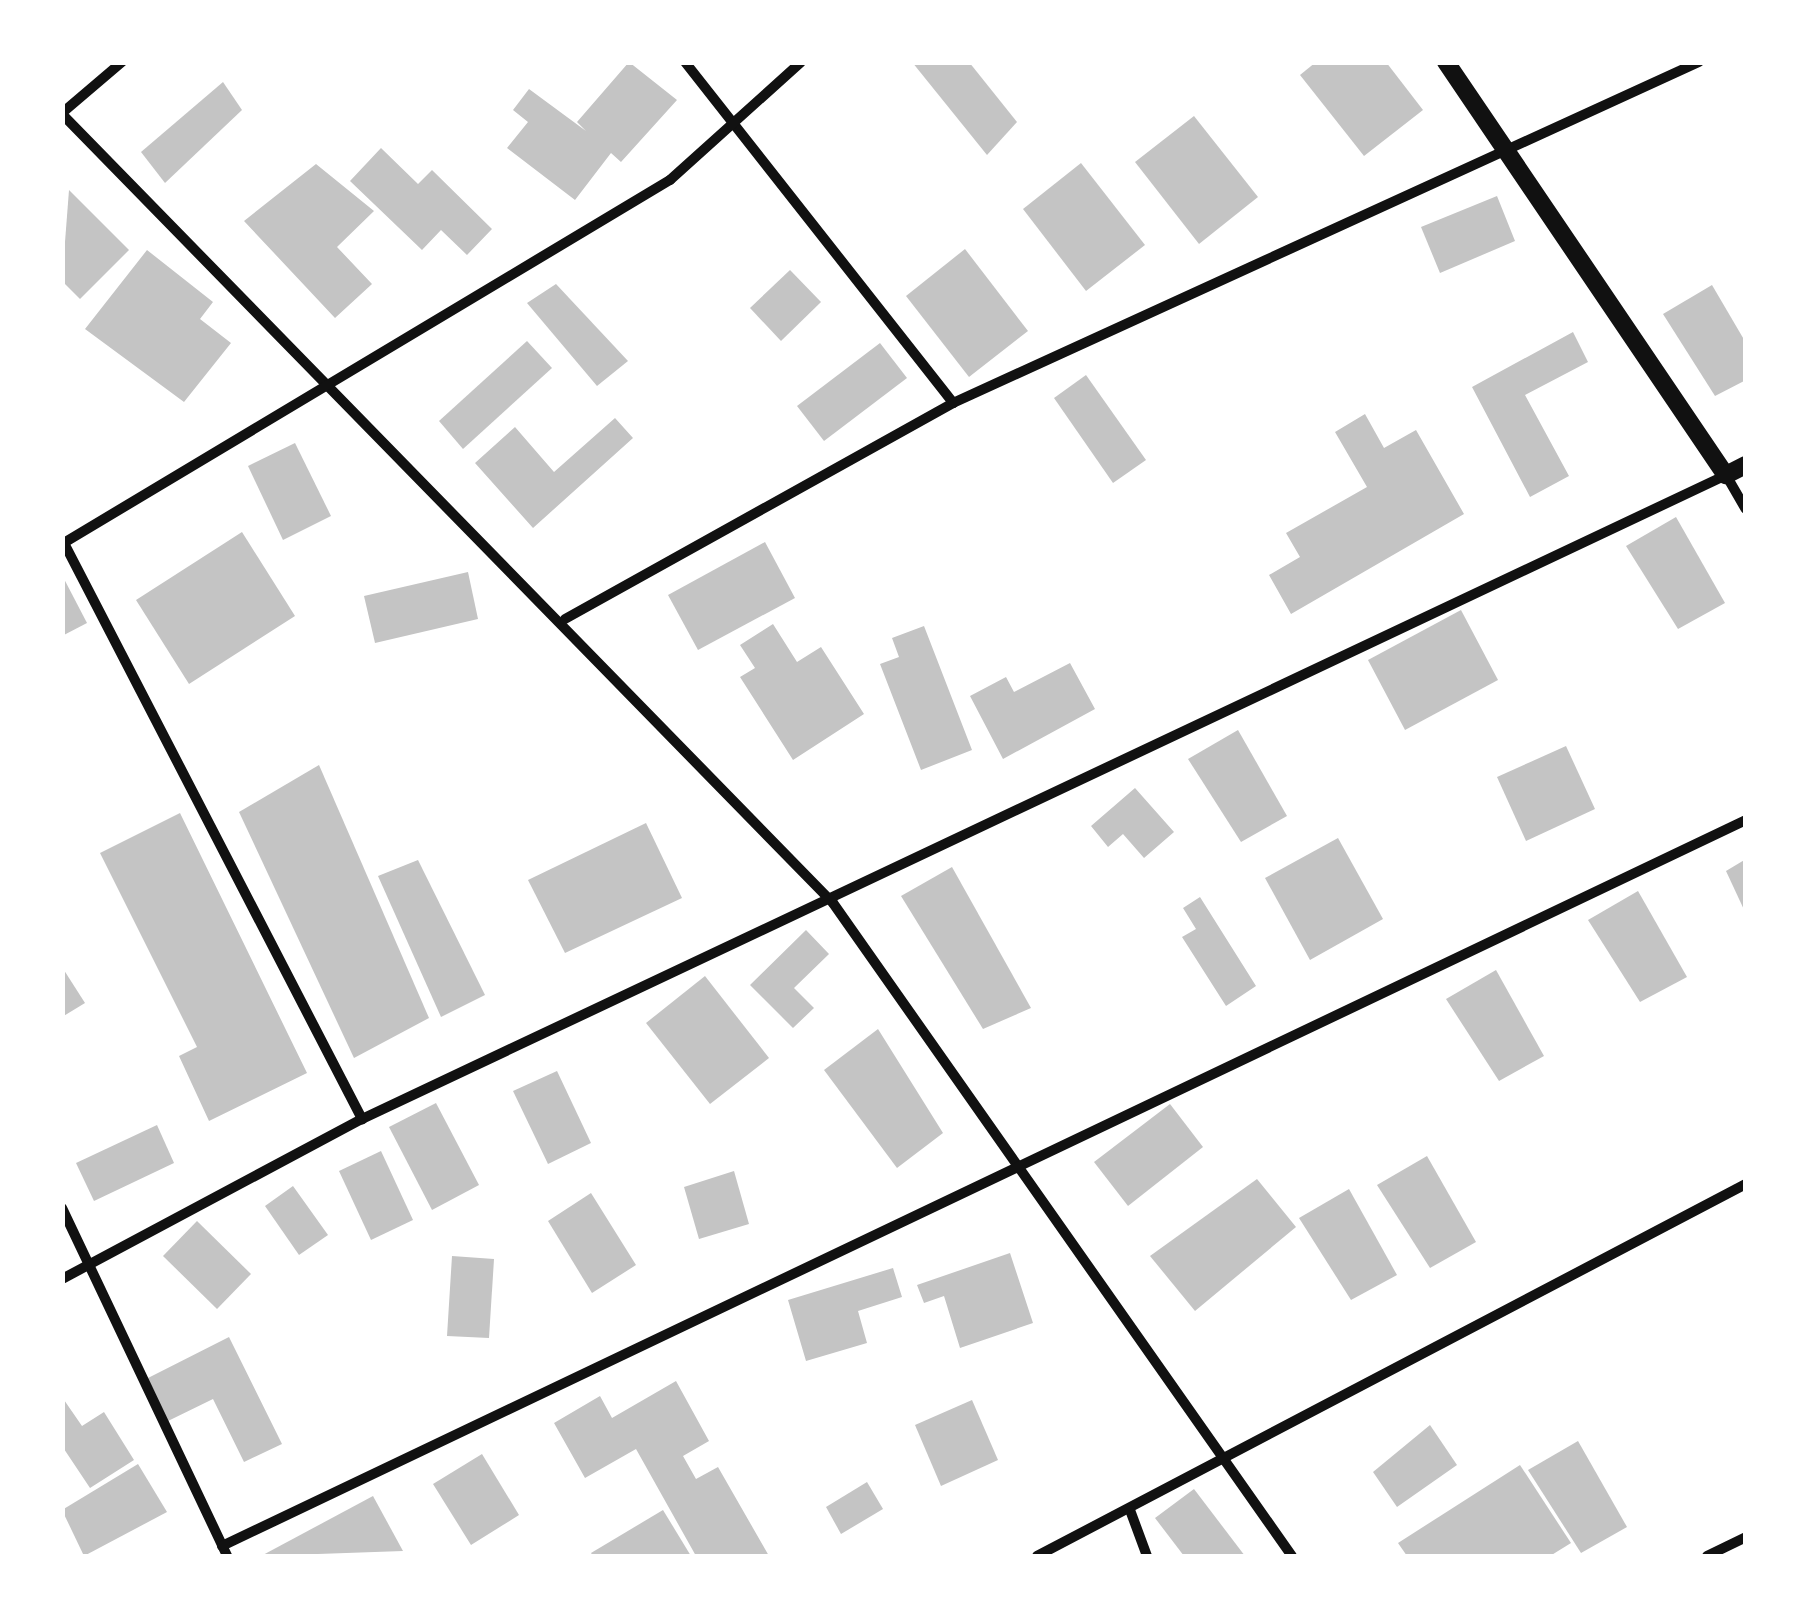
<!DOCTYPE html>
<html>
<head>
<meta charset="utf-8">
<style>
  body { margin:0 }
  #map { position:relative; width:1808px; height:1619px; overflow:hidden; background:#fff; font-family:Overpass,sans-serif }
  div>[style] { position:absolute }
  .building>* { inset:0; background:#c4c4c4 }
  .minor>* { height:10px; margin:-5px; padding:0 5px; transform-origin:5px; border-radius:5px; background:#111 }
  .tertiary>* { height:18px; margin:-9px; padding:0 9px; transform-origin:9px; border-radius:9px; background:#111 }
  span { translate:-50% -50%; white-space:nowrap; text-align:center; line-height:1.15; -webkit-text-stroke:8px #fff; paint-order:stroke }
  .frame { position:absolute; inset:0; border:65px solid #fff; pointer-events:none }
</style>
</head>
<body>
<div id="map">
  <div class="building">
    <i style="clip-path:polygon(629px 62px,677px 100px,621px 162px,611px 153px,575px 200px,507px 148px,528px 122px,513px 110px,529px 89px,586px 131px,577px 122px)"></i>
    <i style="clip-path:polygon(912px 62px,969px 62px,1017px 122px,987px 155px)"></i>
    <i style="clip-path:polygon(1316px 62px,1386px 62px,1423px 110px,1364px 156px,1300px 75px)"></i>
    <i style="clip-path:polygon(223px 82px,242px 110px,165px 183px,141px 152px)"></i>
    <i style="clip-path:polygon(1194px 116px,1258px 197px,1199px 244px,1135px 162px)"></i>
    <i style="clip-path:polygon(381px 148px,418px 184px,432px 170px,492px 229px,467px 255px,441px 230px,422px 250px,350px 181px)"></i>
    <i style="clip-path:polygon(1081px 163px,1145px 245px,1086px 291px,1023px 209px)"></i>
    <i style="clip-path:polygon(316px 164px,374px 211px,337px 247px,372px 284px,335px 318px,244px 221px)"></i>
    <i style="clip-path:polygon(69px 190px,129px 250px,80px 299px,62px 281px)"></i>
    <i style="clip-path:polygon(1497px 196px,1515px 241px,1440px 273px,1421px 227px)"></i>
    <i style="clip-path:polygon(965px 249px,1028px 331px,969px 377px,906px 296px)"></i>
    <i style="clip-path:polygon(147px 250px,213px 302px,200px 319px,231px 343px,184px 402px,85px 329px)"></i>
    <i style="clip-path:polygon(790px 270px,821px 302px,781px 341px,750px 308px)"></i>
    <i style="clip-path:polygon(556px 284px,628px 361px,597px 386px,527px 303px)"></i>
    <i style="clip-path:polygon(1712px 285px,1746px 343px,1746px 380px,1715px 396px,1663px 314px)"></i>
    <i style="clip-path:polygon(1573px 332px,1588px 362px,1525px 395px,1569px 476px,1530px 497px,1472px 387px)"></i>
    <i style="clip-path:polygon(527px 341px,552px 368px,463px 449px,439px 421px)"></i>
    <i style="clip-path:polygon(880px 343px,907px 378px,824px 441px,797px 406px)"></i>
    <i style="clip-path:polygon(1086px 375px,1146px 460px,1113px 483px,1054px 398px)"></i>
    <i style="clip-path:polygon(1365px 414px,1384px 448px,1416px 430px,1464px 514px,1291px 614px,1269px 575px,1300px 557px,1286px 533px,1367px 487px,1335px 432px)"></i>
    <i style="clip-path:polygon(615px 418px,633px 438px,533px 528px,475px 463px,515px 427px,554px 472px)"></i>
    <i style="clip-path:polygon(295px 443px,331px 516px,283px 540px,248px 466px)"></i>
    <i style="clip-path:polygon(1676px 517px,1725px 603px,1678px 629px,1626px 546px)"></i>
    <i style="clip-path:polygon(242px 532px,295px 616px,189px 684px,136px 600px)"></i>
    <i style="clip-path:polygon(765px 542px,795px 598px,698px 650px,668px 595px)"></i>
    <i style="clip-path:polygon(468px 572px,478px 619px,375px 643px,364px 596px)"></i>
    <i style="clip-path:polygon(62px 575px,87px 623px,62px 636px)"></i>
    <i style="clip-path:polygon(1461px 610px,1498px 680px,1405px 730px,1368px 660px)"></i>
    <i style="clip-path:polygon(773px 624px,797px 662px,821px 647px,864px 714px,793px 760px,740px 677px,755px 668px,740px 645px)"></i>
    <i style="clip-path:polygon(924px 626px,972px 750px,921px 770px,880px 664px,899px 657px,892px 638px)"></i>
    <i style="clip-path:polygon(1070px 663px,1095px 709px,1003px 759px,970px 696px,1006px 677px,1014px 692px)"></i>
    <i style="clip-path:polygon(1238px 730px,1287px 816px,1241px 842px,1188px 759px)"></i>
    <i style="clip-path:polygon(1566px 746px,1595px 809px,1526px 841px,1497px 777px)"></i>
    <i style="clip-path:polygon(319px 765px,429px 1018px,354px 1058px,239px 812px)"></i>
    <i style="clip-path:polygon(1135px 788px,1174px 832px,1144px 858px,1123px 834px,1108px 847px,1091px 826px)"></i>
    <i style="clip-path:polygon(180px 813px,307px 1073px,209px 1121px,179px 1056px,197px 1047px,100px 853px)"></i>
    <i style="clip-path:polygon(646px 823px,682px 898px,565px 953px,528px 880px)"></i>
    <i style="clip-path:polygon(1338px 838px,1383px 919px,1310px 960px,1265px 878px)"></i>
    <i style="clip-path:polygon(1746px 859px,1746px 914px,1726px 871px)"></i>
    <i style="clip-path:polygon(418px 860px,485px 995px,441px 1017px,378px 876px)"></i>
    <i style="clip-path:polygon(952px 867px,1031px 1008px,983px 1029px,901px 896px)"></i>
    <i style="clip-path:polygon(1638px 891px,1687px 977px,1640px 1002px,1588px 920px)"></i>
    <i style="clip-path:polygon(1200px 897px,1256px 986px,1226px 1006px,1182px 937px,1196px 929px,1183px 908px)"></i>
    <i style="clip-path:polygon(806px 930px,829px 954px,794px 988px,814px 1008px,793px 1028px,750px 985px)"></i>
    <i style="clip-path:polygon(62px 967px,85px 1003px,62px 1017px)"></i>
    <i style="clip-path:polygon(1496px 970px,1544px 1056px,1499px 1081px,1446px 999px)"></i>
    <i style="clip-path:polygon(705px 976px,769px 1058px,710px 1104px,646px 1023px)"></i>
    <i style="clip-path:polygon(878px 1029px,943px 1133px,897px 1168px,824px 1070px)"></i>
    <i style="clip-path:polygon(557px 1071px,591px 1143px,548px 1164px,513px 1091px)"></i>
    <i style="clip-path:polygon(436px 1103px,479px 1185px,432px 1210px,389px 1127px)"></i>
    <i style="clip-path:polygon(1170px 1104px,1203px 1147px,1128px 1206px,1094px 1162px)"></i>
    <i style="clip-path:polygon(157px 1125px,174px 1163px,94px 1201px,76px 1163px)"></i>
    <i style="clip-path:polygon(381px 1151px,413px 1220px,371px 1240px,339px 1171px)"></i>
    <i style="clip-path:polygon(1427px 1156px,1476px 1242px,1430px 1268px,1377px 1185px)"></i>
    <i style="clip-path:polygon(734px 1171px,749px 1224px,699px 1239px,684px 1187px)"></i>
    <i style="clip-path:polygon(1257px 1179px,1296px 1227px,1195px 1311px,1150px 1256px)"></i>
    <i style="clip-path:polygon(293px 1186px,328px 1235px,299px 1255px,265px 1206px)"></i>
    <i style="clip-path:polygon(1349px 1189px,1397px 1275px,1351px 1300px,1299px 1218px)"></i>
    <i style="clip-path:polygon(591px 1193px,636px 1265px,592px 1293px,548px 1221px)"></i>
    <i style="clip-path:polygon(197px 1221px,251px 1274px,217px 1309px,163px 1256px)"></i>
    <i style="clip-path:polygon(1010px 1253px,1033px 1323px,960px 1348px,944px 1296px,924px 1303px,917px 1285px)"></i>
    <i style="clip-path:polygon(452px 1256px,494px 1259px,489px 1338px,447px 1336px)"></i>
    <i style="clip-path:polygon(893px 1268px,902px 1297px,858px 1311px,867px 1343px,806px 1361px,788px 1300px)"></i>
    <i style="clip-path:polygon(229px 1337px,282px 1444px,244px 1462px,213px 1399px,168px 1421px,148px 1378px)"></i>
    <i style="clip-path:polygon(676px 1381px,709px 1441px,683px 1456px,696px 1479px,718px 1467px,769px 1556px,696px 1556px,636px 1449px,585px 1478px,554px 1423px,600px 1396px,612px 1418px)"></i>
    <i style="clip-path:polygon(62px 1397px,82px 1426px,104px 1412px,134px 1460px,90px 1488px,62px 1446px)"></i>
    <i style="clip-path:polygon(972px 1400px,998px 1460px,941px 1486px,915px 1425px)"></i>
    <i style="clip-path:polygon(1430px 1425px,1457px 1465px,1397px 1507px,1373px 1472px)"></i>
    <i style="clip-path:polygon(1578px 1441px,1627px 1527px,1581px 1553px,1528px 1470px)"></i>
    <i style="clip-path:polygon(482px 1454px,519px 1515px,471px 1545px,433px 1484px)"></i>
    <i style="clip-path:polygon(138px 1464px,167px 1512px,84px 1556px,62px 1510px)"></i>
    <i style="clip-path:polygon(1520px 1465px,1571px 1543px,1550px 1556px,1407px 1556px,1398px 1543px)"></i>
    <i style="clip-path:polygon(867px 1482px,883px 1509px,841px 1534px,826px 1507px)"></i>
    <i style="clip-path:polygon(1194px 1489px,1245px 1556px,1184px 1556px,1155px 1518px)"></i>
    <i style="clip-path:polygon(373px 1496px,403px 1551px,261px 1556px)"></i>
    <i style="clip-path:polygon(663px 1510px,691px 1556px,593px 1556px,591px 1553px)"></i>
  </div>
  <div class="minor">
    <i style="left:685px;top:62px;width:434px;rotate:51.8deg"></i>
    <i style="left:62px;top:113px;width:79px;rotate:-40.4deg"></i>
    <i style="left:62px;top:114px;width:1103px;rotate:45.66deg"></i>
    <i style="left:833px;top:903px;width:798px;rotate:54.9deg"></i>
    <i style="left:64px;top:543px;width:649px;rotate:62.64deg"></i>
    <i style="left:62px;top:544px;width:709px;rotate:-30.91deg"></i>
    <i style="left:670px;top:180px;width:176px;rotate:-42deg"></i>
    <i style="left:565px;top:619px;width:444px;rotate:-29.1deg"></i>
    <i style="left:953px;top:403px;width:820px;rotate:-24.57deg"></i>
    <i style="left:62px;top:1208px;width:385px;rotate:64.6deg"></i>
    <i style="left:62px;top:1279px;width:340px;rotate:-28.1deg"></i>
    <i style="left:362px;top:1119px;width:1508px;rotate:-25.27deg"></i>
    <i style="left:1726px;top:475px;width:39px;rotate:60deg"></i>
    <i style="left:1130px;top:1510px;width:49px;rotate:69.7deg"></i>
    <i style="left:222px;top:1546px;width:1688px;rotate:-25.47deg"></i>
    <i style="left:1037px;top:1556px;width:801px;rotate:-27.69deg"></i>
    <i style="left:1707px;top:1556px;width:43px;rotate:-26deg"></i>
  </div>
  <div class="tertiary">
    <i style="left:1446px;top:62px;width:499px;rotate:55.9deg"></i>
    <i style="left:1726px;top:475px;width:22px;rotate:-27deg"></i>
  </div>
  <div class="frame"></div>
</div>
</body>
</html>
